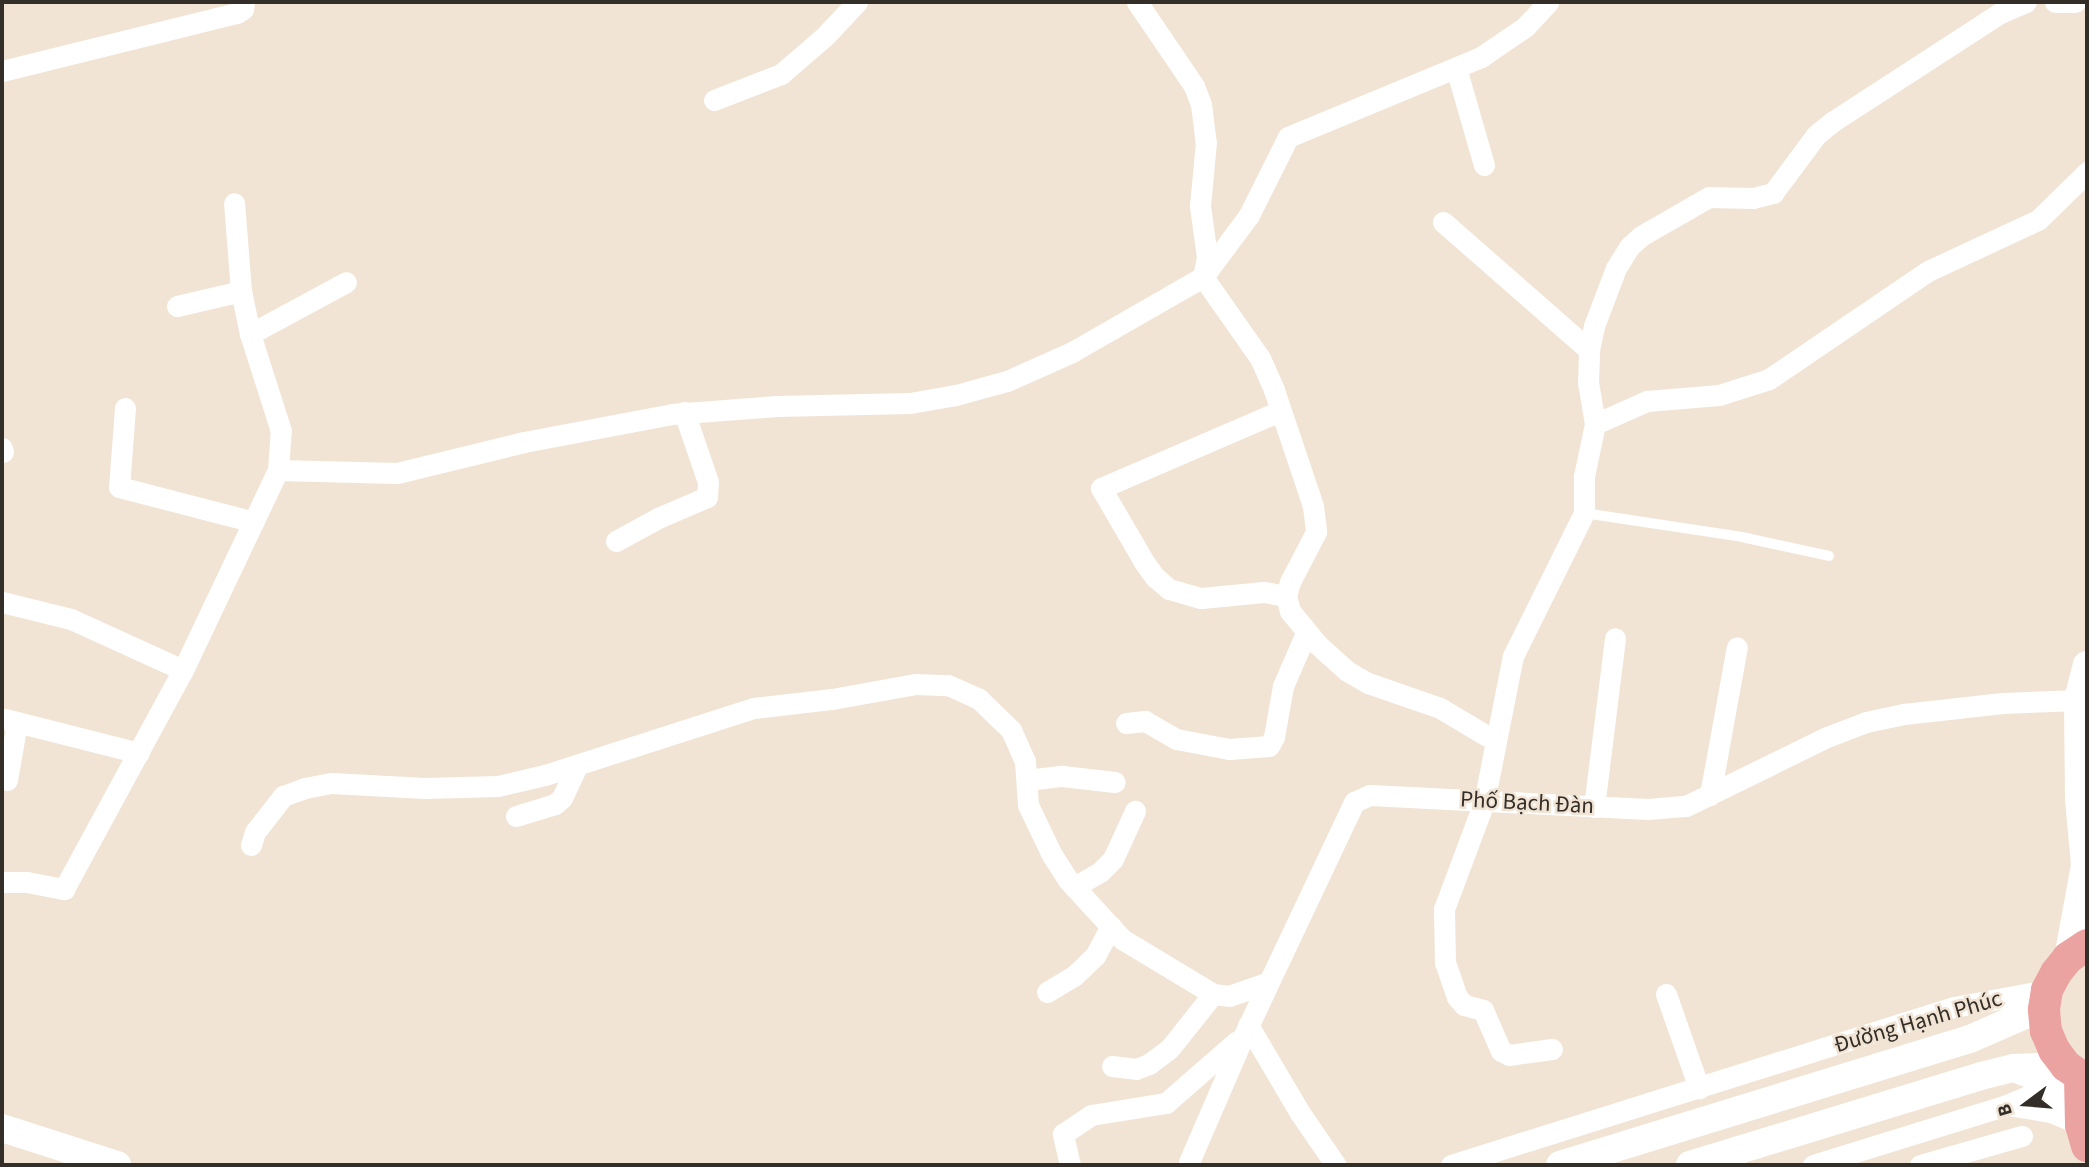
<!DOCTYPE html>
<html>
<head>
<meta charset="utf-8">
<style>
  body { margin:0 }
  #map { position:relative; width:2089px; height:1167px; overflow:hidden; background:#f1e4d4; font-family:"Source Sans 3",sans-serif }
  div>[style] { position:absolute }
  .lane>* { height:10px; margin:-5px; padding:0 5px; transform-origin:5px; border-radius:5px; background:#fff }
  .street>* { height:21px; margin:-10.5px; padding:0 10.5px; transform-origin:10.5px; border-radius:10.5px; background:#fff }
  .secondary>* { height:28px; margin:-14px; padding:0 14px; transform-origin:14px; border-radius:14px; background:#fff }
  .primary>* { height:32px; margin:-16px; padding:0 16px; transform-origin:16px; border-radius:16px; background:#eaa3a1 }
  span { translate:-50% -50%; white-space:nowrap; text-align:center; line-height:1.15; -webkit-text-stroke:5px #f1e4d4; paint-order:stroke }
  .street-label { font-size:23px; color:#332e28 }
  .frame { position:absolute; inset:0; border:4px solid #332e28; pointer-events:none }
  .north { position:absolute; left:1991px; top:1069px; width:70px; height:70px; -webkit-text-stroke:5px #f1e4d4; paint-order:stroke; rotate:254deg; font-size:19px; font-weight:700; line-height:28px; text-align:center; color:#332e28 }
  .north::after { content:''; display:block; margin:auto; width:24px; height:32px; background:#332e28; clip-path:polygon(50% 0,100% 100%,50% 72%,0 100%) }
</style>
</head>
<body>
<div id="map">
  <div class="lane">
    <i style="left:1584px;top:513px;width:160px;rotate:8.6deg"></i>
    <i style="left:1742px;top:537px;width:89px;rotate:12.3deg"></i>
  </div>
  <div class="street">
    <i style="left:1137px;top:2px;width:102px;rotate:55.8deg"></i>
    <i style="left:1194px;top:86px;width:19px;rotate:69deg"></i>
    <i style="left:1201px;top:104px;width:38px;rotate:83deg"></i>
    <i style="left:1206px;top:142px;width:64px;rotate:95.4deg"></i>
    <i style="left:1200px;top:206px;width:51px;rotate:82.2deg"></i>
    <i style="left:1207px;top:257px;width:20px;rotate:101deg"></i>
    <i style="left:1203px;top:277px;width:99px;rotate:54.9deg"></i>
    <i style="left:1260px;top:358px;width:35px;rotate:66deg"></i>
    <i style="left:1274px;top:390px;width:122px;rotate:71.4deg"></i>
    <i style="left:1313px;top:506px;width:26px;rotate:83deg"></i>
    <i style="left:1316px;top:532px;width:56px;rotate:117.5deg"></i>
    <i style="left:1290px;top:582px;width:15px;rotate:106deg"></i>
    <i style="left:1286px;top:596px;width:16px;rotate:75deg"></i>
    <i style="left:1290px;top:611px;width:43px;rotate:50.7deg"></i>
    <i style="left:1317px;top:644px;width:40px;rotate:42deg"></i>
    <i style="left:1347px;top:671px;width:24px;rotate:30deg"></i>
    <i style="left:1368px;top:683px;width:76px;rotate:19.1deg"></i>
    <i style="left:1440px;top:708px;width:63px;rotate:30.7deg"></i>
    <i style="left:2055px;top:2px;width:20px"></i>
    <i style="left:1456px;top:68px;width:101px;rotate:73.9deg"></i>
    <i style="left:2px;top:71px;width:242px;rotate:-13.9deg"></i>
    <i style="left:237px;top:13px;width:7px;rotate:-34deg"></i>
    <i style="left:243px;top:9px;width:7px;rotate:-82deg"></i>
    <i style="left:714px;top:100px;width:72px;rotate:-21.2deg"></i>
    <i style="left:781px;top:74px;width:58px;rotate:-40.8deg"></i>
    <i style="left:825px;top:36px;width:47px;rotate:-46.7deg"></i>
    <i style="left:1443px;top:222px;width:194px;rotate:41.2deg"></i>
    <i style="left:177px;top:306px;width:66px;rotate:-13.2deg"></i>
    <i style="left:250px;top:334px;width:109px;rotate:-28.4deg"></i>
    <i style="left:125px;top:408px;width:79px;rotate:94.3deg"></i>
    <i style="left:119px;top:487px;width:139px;rotate:14.5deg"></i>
    <i style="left:1280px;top:411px;width:195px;rotate:156.7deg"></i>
    <i style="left:1101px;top:488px;width:86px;rotate:59.8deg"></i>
    <i style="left:1144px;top:562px;width:19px;rotate:54deg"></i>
    <i style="left:1155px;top:577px;width:18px;rotate:41deg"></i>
    <i style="left:1169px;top:589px;width:33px;rotate:16deg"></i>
    <i style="left:1201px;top:598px;width:63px;rotate:-5.4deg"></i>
    <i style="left:1264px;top:592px;width:22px;rotate:10deg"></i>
    <i style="left:1595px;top:424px;width:57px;rotate:-23.9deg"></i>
    <i style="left:1647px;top:401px;width:72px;rotate:-4.8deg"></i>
    <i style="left:1719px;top:395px;width:52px;rotate:-17.7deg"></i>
    <i style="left:1769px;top:379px;width:192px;rotate:-34.2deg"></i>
    <i style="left:1928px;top:271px;width:121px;rotate:-24.9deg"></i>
    <i style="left:2038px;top:220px;width:69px;rotate:-44.4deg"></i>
    <i style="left:2px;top:448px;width:4px;rotate:76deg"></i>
    <i style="left:278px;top:470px;width:119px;rotate:1.4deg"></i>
    <i style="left:397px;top:473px;width:131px;rotate:-13.7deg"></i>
    <i style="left:524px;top:442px;width:151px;rotate:-10.7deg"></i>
    <i style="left:672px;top:414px;width:105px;rotate:-4.4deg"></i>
    <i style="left:777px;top:406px;width:133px;rotate:-1.3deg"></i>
    <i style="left:910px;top:403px;width:47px;rotate:-9.9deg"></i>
    <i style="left:956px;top:395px;width:53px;rotate:-15.4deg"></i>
    <i style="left:1007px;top:381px;width:71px;rotate:-24deg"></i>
    <i style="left:1072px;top:352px;width:151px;rotate:-29.8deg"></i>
    <i style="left:1203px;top:277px;width:77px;rotate:-53.4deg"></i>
    <i style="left:1249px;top:215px;width:87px;rotate:-63.4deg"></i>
    <i style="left:1288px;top:137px;width:209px;rotate:-22.5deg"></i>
    <i style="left:1481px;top:57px;width:53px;rotate:-34.3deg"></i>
    <i style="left:1525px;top:27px;width:34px;rotate:-47deg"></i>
    <i style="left:616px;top:541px;width:48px;rotate:-28.7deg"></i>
    <i style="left:658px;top:518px;width:53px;rotate:-23.2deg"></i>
    <i style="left:707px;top:497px;width:15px;rotate:-86deg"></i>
    <i style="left:708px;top:482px;width:74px;rotate:-108.9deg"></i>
    <i style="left:2px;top:602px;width:71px;rotate:13.8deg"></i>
    <i style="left:71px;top:619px;width:123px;rotate:24.5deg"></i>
    <i style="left:5px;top:719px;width:138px;rotate:14.2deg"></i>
    <i style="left:1126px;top:723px;width:19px;rotate:-6deg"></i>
    <i style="left:1145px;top:721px;width:36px;rotate:30deg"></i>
    <i style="left:1176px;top:739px;width:54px;rotate:10.7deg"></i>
    <i style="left:1229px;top:749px;width:40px;rotate:-4.3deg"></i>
    <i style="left:1269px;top:746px;width:10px;rotate:-61deg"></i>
    <i style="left:1274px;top:737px;width:52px;rotate:-80deg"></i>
    <i style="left:1283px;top:686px;width:58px;rotate:-66.5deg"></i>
    <i style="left:7px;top:780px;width:59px;rotate:-80.2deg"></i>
    <i style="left:1027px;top:780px;width:35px;rotate:-7deg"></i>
    <i style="left:1062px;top:776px;width:53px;rotate:6.5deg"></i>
    <i style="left:1710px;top:795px;width:150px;rotate:-79.7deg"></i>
    <i style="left:1594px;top:807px;width:170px;rotate:-82.9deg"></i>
    <i style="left:516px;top:816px;width:41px;rotate:-17.1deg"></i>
    <i style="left:555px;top:804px;width:9px;rotate:-41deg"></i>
    <i style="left:562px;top:798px;width:35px;rotate:-65deg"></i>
    <i style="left:251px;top:845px;width:14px;rotate:-73deg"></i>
    <i style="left:255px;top:832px;width:46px;rotate:-52.1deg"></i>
    <i style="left:283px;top:796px;width:23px;rotate:-20deg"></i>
    <i style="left:305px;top:788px;width:26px;rotate:-11deg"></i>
    <i style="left:331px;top:783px;width:94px;rotate:3deg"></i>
    <i style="left:425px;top:788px;width:73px;rotate:-1.6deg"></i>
    <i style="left:498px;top:786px;width:48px;rotate:-13.2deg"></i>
    <i style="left:545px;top:775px;width:219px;rotate:-17.8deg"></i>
    <i style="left:754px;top:708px;width:79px;rotate:-6.6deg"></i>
    <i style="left:832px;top:699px;width:84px;rotate:-10.2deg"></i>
    <i style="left:915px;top:684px;width:33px;rotate:2deg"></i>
    <i style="left:948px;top:685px;width:34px;rotate:24deg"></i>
    <i style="left:979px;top:699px;width:45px;rotate:44.1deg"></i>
    <i style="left:1011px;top:730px;width:34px;rotate:66deg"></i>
    <i style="left:1025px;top:761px;width:44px;rotate:86.1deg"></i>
    <i style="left:1028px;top:805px;width:55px;rotate:64.4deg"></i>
    <i style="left:1052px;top:855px;width:30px;rotate:57deg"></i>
    <i style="left:1068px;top:880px;width:80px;rotate:47.5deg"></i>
    <i style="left:1122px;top:939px;width:106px;rotate:31.1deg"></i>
    <i style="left:1213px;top:994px;width:16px;rotate:7deg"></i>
    <i style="left:1229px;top:996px;width:42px;rotate:-19.3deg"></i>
    <i style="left:2px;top:882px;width:25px"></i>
    <i style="left:27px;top:882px;width:38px;rotate:11deg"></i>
    <i style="left:64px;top:889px;width:249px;rotate:-61.5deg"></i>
    <i style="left:183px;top:670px;width:221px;rotate:-64.6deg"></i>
    <i style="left:278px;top:470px;width:39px;rotate:-86deg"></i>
    <i style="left:281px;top:431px;width:102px;rotate:-107.7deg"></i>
    <i style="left:250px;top:334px;width:44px;rotate:-101.8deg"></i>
    <i style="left:241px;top:291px;width:88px;rotate:-94.5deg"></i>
    <i style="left:1074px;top:887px;width:30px;rotate:-30deg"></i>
    <i style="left:1100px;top:872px;width:18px;rotate:-45deg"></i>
    <i style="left:1113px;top:859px;width:53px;rotate:-65.4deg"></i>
    <i style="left:1047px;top:992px;width:31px;rotate:-31deg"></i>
    <i style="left:1074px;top:976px;width:29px;rotate:-44deg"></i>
    <i style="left:1095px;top:956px;width:34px;rotate:-62deg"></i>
    <i style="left:1666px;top:994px;width:100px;rotate:70.7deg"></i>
    <i style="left:1248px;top:1025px;width:102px;rotate:59.4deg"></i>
    <i style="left:1300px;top:1113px;width:62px;rotate:55.5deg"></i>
    <i style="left:1552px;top:1049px;width:43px;rotate:172.1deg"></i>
    <i style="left:1509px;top:1055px;width:9px;rotate:-153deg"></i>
    <i style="left:1501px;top:1051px;width:45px;rotate:-113.7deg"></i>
    <i style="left:1483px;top:1010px;width:20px;rotate:-165deg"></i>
    <i style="left:1464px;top:1005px;width:11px;rotate:-131deg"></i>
    <i style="left:1457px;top:997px;width:36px;rotate:-109deg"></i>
    <i style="left:1445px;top:963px;width:54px;rotate:-91.1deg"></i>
    <i style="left:1444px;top:909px;width:114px;rotate:-69.5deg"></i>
    <i style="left:1484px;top:802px;width:149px;rotate:-78.8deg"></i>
    <i style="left:1513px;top:656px;width:160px;rotate:-63.6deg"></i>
    <i style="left:1584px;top:513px;width:37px;rotate:-90deg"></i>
    <i style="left:1584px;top:476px;width:53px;rotate:-78.1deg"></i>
    <i style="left:1595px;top:424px;width:43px;rotate:-99.5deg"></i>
    <i style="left:1588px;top:382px;width:32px;rotate:-88deg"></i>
    <i style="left:1589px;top:350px;width:25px;rotate:-78deg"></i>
    <i style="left:1594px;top:326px;width:62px;rotate:-69.2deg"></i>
    <i style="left:1616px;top:268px;width:26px;rotate:-58deg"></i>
    <i style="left:1630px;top:246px;width:15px;rotate:-42deg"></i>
    <i style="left:1641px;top:236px;width:78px;rotate:-29.8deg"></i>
    <i style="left:1709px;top:197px;width:44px;rotate:1.3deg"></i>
    <i style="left:1753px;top:198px;width:21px;rotate:-14deg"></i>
    <i style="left:1773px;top:193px;width:72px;rotate:-53.4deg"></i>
    <i style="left:1816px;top:135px;width:21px;rotate:-39deg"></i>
    <i style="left:1832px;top:122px;width:200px;rotate:-33deg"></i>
    <i style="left:2000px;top:13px;width:28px;rotate:-23deg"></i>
    <i style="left:1112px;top:1066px;width:24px;rotate:7deg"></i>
    <i style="left:1136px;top:1069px;width:14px;rotate:-21deg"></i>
    <i style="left:1149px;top:1064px;width:26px;rotate:-37deg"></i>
    <i style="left:1170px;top:1048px;width:69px;rotate:-51.5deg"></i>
    <i style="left:2007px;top:1105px;width:45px;rotate:9deg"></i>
    <i style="left:2051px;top:1112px;width:33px;rotate:23deg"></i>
    <i style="left:1189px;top:1162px;width:138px;rotate:-66.6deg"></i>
    <i style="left:1244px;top:1035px;width:258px;rotate:-64.7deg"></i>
    <i style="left:1354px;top:802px;width:17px;rotate:-24deg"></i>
    <i style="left:1370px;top:795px;width:278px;rotate:2.9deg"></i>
    <i style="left:1648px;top:809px;width:38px;rotate:-5deg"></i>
    <i style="left:1686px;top:806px;width:157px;rotate:-26.1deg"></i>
    <i style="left:1827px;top:737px;width:42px;rotate:-21deg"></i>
    <i style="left:1866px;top:722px;width:39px;rotate:-12deg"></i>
    <i style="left:1904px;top:714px;width:99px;rotate:-6.4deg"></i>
    <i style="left:2002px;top:703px;width:76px;rotate:-2.3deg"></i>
    <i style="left:1070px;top:1165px;width:32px;rotate:-103deg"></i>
    <i style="left:1063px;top:1134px;width:34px;rotate:-34deg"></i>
    <i style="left:1091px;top:1115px;width:76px;rotate:-9.1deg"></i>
    <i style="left:1166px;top:1103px;width:94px;rotate:-41.1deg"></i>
    <i style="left:1451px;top:1165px;width:527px;rotate:-17.44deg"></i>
    <i style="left:1954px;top:1007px;width:95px;rotate:-10.4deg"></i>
    <i style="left:1813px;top:1165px;width:203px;rotate:-17.2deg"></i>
    <i style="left:2007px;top:1105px;width:23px;rotate:-23deg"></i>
    <i style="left:2028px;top:1096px;width:34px;rotate:-38deg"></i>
    <i style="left:1920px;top:1165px;width:106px;rotate:-15.9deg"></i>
  </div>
  <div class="secondary">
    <i style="left:2068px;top:958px;width:95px;rotate:-79.6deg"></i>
    <i style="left:2085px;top:865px;width:66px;rotate:-95.2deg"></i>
    <i style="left:2079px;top:799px;width:99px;rotate:-90.6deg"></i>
    <i style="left:2078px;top:700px;width:36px;rotate:-76deg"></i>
    <i style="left:2019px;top:1070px;width:31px;rotate:21deg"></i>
    <i style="left:2048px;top:1081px;width:55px;rotate:53.1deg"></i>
    <i style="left:2px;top:1128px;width:121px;rotate:17.8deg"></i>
    <i style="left:1560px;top:1165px;width:429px;rotate:-17.1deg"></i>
    <i style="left:1970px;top:1039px;width:62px;rotate:-23.7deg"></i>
    <i style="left:2027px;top:1014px;width:31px;rotate:-50deg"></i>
    <i style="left:1690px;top:1165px;width:304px;rotate:-17deg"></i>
    <i style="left:1981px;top:1076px;width:34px;rotate:-14deg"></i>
    <i style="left:2014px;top:1068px;width:52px;rotate:-2.2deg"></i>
  </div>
  <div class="primary">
    <i style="left:2087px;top:945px;width:23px;rotate:146deg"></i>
    <i style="left:2068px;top:958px;width:19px;rotate:129deg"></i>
    <i style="left:2056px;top:973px;width:19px;rotate:118deg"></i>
    <i style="left:2047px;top:990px;width:20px;rotate:99deg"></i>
    <i style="left:2044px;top:1010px;width:21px;rotate:85deg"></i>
    <i style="left:2046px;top:1031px;width:21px;rotate:67deg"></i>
    <i style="left:2054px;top:1050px;width:20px;rotate:53deg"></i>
    <i style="left:2066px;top:1066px;width:25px;rotate:34deg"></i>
    <i style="left:2080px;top:1077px;width:48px;rotate:88.8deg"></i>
    <i style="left:2081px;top:1125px;width:22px;rotate:74deg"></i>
  </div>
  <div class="street-label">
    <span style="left:1527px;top:803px;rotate:3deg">Phố Bạch Đàn</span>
    <span style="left:1918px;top:1022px;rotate:-16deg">Đường Hạnh Phúc</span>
  </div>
  <div class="frame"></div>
  <div class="north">B</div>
</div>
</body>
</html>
